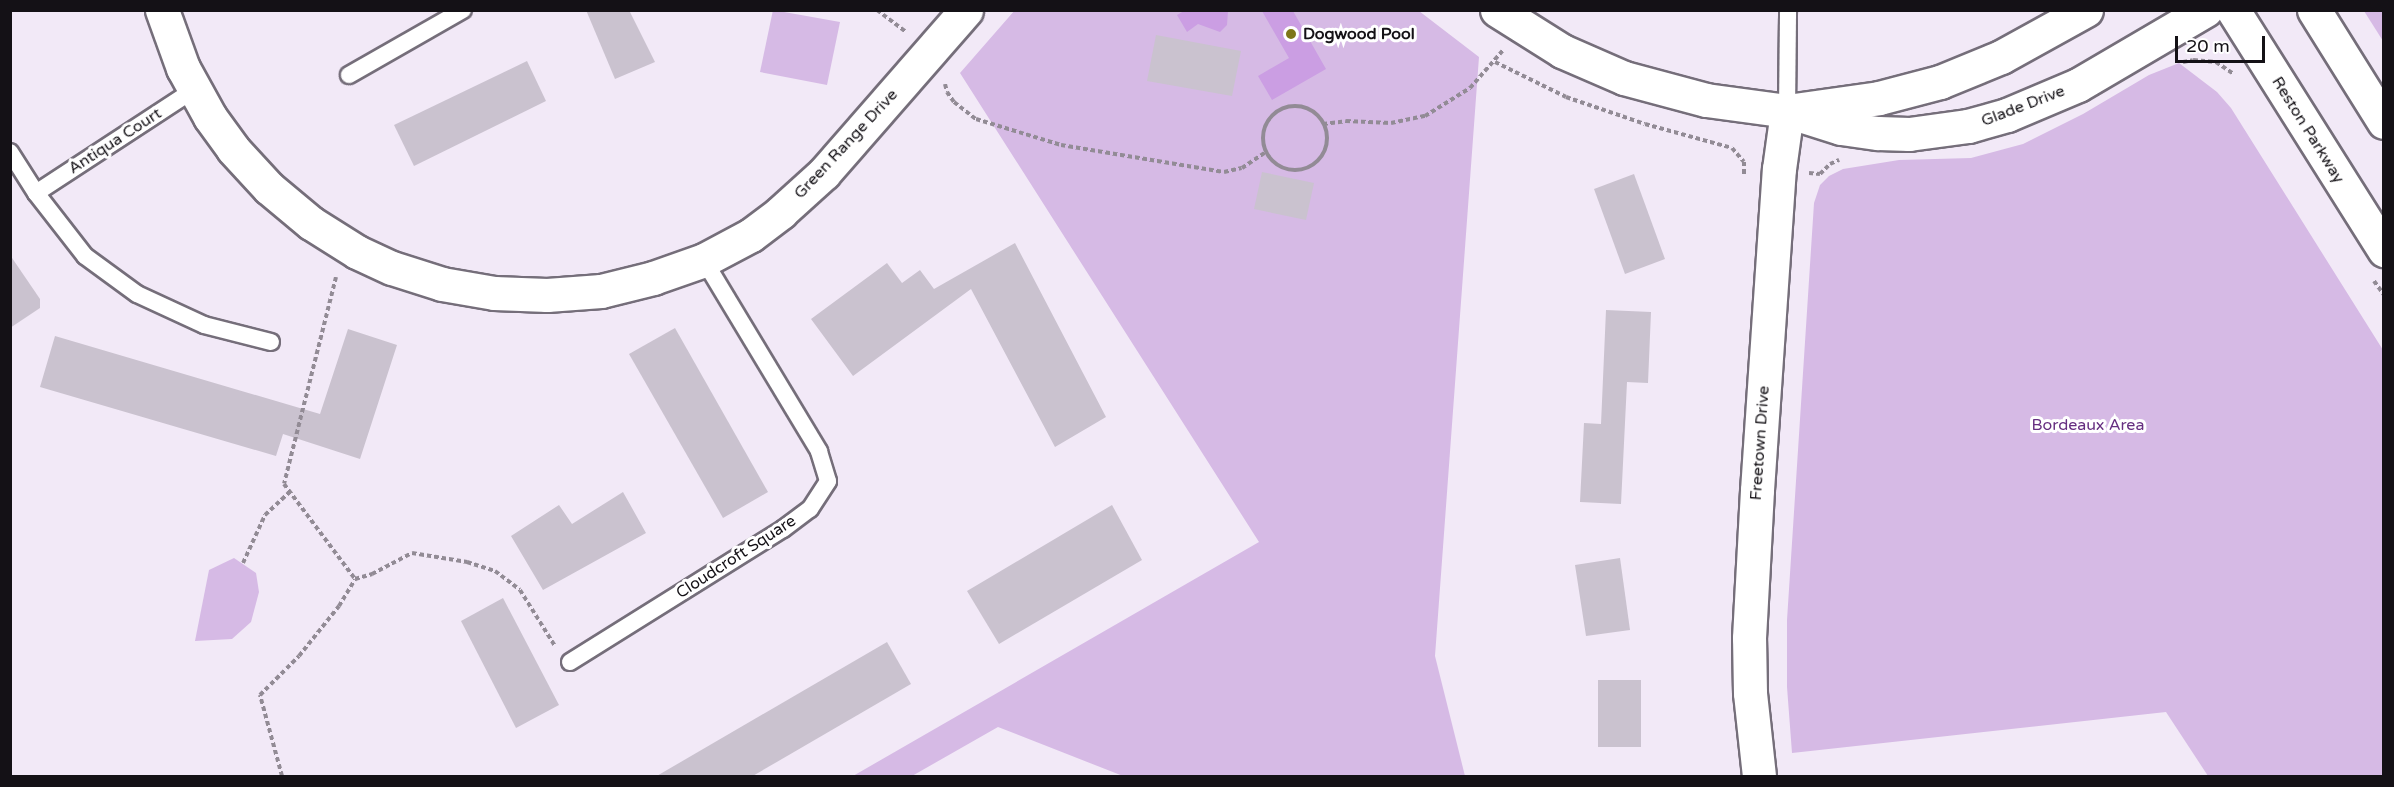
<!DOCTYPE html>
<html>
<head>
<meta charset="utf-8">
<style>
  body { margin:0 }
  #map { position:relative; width:2394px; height:787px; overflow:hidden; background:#f2e9f7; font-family:"Varela Round",sans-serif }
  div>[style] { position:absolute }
  .green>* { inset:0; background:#d6bae5 }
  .water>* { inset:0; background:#cb9ee3 }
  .building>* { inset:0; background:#cac2cf }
  .path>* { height:4px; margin-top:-2px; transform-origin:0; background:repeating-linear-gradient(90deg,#928b95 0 4.5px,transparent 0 7.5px) }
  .path>.ring { margin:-2px; padding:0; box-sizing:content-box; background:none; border:4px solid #928b95; border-radius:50% }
  .roads { filter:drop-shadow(2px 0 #756e7a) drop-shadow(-2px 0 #756e7a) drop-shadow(0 2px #756e7a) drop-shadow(0 -2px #756e7a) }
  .lane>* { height:16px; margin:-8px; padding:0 8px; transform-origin:8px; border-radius:8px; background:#fff }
  .street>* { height:33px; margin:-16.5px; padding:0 16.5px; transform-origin:16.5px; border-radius:16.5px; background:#fff }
  .secondary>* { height:33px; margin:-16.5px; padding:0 16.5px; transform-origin:16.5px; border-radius:16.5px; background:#fff }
  .primary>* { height:33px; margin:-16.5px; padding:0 16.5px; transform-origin:16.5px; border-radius:16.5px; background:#fff }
  .dots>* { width:16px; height:16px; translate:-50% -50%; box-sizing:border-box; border:3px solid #fff; border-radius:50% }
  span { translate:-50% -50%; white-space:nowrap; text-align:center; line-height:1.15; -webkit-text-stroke:6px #fff; paint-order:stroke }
  .poi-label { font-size:16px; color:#141116; font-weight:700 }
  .left { translate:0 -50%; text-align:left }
  .street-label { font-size:16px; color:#141116 }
  .park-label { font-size:16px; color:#662f80 }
  .frame { position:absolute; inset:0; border:12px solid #141116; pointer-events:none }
  .scale { position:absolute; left:2175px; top:36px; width:90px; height:27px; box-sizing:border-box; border:3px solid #141116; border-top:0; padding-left:8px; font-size:18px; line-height:21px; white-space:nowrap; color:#141116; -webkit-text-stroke:4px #fff; paint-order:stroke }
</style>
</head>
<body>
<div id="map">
  <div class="green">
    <i style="clip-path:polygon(773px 10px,840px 22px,827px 85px,760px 72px)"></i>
    <i style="clip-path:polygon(1015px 10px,1419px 11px,1479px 57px,1435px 656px,1465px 776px,1123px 776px,998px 727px,912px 776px,853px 776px,1259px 542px,960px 73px)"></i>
    <i style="clip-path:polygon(2364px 11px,2383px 11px,2383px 41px)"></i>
    <i style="clip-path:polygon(2179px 63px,2217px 92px,2231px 108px,2383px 350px,2383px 776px,2208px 776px,2166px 712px,1792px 753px,1787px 687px,1787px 620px,1814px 203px,1820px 185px,1829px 176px,1843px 169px,1899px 160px,1971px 158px,2023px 144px,2083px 114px,2149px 75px)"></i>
    <i style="clip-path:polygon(234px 558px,256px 573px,259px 592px,251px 622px,232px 639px,195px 641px,209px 570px)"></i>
  </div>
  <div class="water">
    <i style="clip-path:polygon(1184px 11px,1228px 11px,1227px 25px,1220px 32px,1198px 24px,1187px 32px,1177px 15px)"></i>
    <i style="clip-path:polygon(1262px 11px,1293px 11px,1326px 69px,1272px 100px,1258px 76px,1289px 58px)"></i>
  </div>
  <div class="building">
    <i style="clip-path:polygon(586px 10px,629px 10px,655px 62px,615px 79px)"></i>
    <i style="clip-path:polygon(1156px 35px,1241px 51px,1232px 96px,1147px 81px)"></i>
    <i style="clip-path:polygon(527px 61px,546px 101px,414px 166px,394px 125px)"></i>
    <i style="clip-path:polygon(1262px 172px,1314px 183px,1306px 220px,1254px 209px)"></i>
    <i style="clip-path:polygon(1634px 174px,1665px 259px,1625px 274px,1594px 189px)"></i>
    <i style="clip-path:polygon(1015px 243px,1106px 417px,1055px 447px,971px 289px,853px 376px,811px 319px,887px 263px,902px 283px,920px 270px,934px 289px)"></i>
    <i style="clip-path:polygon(10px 255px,40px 299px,40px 308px,10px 328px)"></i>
    <i style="clip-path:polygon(1606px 310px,1651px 312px,1648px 383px,1627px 382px,1621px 504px,1580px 502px,1584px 423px,1601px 424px)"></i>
    <i style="clip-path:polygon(675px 328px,768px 492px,723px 518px,629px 354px)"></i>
    <i style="clip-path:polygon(348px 329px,397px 345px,360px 459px,283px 434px,276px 456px,40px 387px,55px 336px,320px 414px)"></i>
    <i style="clip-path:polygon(623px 492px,646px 533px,543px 590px,511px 536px,559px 505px,572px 524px)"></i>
    <i style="clip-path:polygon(1112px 505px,1142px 560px,999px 644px,967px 591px)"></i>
    <i style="clip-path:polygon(1620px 558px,1630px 630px,1586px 636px,1575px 565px)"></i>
    <i style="clip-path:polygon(503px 598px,559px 705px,516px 728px,461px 621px)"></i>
    <i style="clip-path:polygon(887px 642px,911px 684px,751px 777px,655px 777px)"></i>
    <i style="clip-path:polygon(1598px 680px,1641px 680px,1641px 747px,1598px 747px)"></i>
  </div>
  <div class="path">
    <i style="left:877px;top:10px;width:35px;rotate:37deg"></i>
    <i style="left:1495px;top:62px;width:79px;rotate:26.2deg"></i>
    <i style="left:1566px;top:97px;width:83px;rotate:18.9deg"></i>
    <i style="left:1645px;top:124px;width:90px;rotate:15.4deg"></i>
    <i style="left:1732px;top:148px;width:18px;rotate:49deg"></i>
    <i style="left:1744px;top:162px;width:13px;rotate:90deg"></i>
    <i style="left:2183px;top:62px;width:10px;rotate:-11deg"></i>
    <i style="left:2193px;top:60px;width:23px;rotate:5deg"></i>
    <i style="left:2216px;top:62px;width:22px;rotate:34deg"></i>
    <i style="left:945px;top:84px;width:8px;rotate:76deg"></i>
    <i style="left:947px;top:92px;width:12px;rotate:55deg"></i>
    <i style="left:954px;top:102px;width:28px;rotate:38deg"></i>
    <i style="left:976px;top:119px;width:89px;rotate:17deg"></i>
    <i style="left:1061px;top:145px;width:165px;rotate:9.4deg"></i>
    <i style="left:1224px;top:172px;width:18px;rotate:-13deg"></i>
    <i style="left:1242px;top:168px;width:29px;rotate:-34deg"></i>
    <i class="ring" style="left:1263px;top:106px;width:60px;height:60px"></i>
    <i style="left:1323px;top:124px;width:23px;rotate:-7deg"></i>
    <i style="left:1346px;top:121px;width:45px;rotate:2.5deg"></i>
    <i style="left:1391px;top:123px;width:35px;rotate:-12deg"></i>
    <i style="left:1425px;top:116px;width:53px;rotate:-31.9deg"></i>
    <i style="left:1470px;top:88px;width:52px;rotate:-48.9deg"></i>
    <i style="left:1809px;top:173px;width:11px;rotate:5deg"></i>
    <i style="left:1820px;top:174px;width:14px;rotate:-45deg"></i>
    <i style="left:1830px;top:164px;width:10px;rotate:-24deg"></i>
    <i style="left:336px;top:277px;width:213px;rotate:104.1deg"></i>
    <i style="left:284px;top:484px;width:119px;rotate:53.2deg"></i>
    <i style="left:355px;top:579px;width:18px;rotate:-16deg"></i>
    <i style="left:372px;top:574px;width:45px;rotate:-27.7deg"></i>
    <i style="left:412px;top:553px;width:56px;rotate:9.3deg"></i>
    <i style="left:467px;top:562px;width:29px;rotate:18deg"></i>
    <i style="left:495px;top:571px;width:31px;rotate:37deg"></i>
    <i style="left:520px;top:590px;width:66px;rotate:58deg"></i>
    <i style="left:2374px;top:281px;width:17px;rotate:54deg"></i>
    <i style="left:243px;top:563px;width:53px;rotate:-65.4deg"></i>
    <i style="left:265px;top:515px;width:34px;rotate:-43deg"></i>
    <i style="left:282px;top:776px;width:84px;rotate:-105.2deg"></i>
    <i style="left:260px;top:695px;width:55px;rotate:-45deg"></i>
    <i style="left:299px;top:656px;width:64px;rotate:-51.3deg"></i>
    <i style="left:339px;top:606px;width:31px;rotate:-59deg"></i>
  </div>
  <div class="roads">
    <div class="lane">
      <i style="left:349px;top:75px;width:131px;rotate:-29.7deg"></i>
      <i style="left:1787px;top:111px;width:101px;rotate:-89.4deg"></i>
      <i style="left:10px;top:152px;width:49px;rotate:57.6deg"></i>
      <i style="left:36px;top:193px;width:80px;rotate:52.1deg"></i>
      <i style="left:85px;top:256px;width:64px;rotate:36.2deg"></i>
      <i style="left:137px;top:294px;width:74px;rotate:24.8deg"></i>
      <i style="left:204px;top:325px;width:69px;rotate:14.2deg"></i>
      <i style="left:36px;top:193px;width:190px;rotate:-33.2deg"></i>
      <i style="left:570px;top:662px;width:251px;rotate:-32deg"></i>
      <i style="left:783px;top:529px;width:34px;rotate:-37deg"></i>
      <i style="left:810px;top:509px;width:33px;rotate:-57deg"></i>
      <i style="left:828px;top:481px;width:31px;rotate:-107deg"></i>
      <i style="left:819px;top:451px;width:223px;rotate:-121.1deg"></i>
    </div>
    <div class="street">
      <i style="left:162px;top:10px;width:62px;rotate:70.1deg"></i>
      <i style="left:183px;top:68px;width:56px;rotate:61.1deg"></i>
      <i style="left:210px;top:117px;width:39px;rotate:54deg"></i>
      <i style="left:233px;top:149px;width:53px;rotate:47.3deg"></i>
      <i style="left:269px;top:188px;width:55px;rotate:39.8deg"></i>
      <i style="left:311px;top:223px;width:54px;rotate:32.2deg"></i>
      <i style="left:357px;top:252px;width:38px;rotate:25deg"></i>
      <i style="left:392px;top:268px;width:52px;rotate:17.7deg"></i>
      <i style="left:442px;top:284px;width:53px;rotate:9.8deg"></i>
      <i style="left:494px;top:293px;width:53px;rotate:2.2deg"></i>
      <i style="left:547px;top:295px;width:54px;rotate:-4.2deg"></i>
      <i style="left:601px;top:291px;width:54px;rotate:-14deg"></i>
      <i style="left:653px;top:278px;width:54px;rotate:-19.4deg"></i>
      <i style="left:704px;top:260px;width:53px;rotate:-28deg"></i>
      <i style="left:751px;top:235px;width:38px;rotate:-37deg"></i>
      <i style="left:781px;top:212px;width:58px;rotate:-42.2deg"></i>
      <i style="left:824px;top:173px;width:216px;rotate:-48.9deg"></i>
      <i style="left:1759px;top:776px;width:83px;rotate:-96.2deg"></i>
      <i style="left:1750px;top:693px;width:55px;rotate:-91deg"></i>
      <i style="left:1749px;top:638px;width:148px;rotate:-86.9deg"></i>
      <i style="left:1757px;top:490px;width:322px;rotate:-86.1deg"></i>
      <i style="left:1779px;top:169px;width:59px;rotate:-82.1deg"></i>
    </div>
    <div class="secondary">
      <i style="left:1497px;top:10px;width:77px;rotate:32.2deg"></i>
      <i style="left:1562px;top:51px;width:68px;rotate:23.5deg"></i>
      <i style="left:1624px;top:78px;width:85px;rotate:15deg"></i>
      <i style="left:1706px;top:100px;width:82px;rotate:7.7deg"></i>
      <i style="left:1787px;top:111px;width:93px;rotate:-8deg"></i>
      <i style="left:1879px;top:98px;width:63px;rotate:-14.7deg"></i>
      <i style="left:1940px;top:82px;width:66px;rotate:-22.3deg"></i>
      <i style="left:2001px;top:57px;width:97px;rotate:-28.9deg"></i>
      <i style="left:1800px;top:115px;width:43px;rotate:17.6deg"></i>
      <i style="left:1841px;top:128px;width:37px;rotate:8deg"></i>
      <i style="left:1878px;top:133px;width:31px;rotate:2deg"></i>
      <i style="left:1909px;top:134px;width:60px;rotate:-7.7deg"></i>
      <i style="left:1968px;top:126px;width:41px;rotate:-15.8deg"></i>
      <i style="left:2007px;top:115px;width:77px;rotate:-22.9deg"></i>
      <i style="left:2078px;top:85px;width:148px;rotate:-30.4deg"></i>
    </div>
    <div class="primary">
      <i style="left:2233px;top:10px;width:284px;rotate:57.8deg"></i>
      <i style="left:2314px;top:10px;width:132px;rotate:58deg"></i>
    </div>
  </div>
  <div class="dots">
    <i style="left:1291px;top:34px;background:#7e7619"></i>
  </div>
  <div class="poi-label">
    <span class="left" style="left:1303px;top:34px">Dogwood Pool</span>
  </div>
  <div class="street-label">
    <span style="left:2023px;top:106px;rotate:-21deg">Glade Drive</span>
    <span style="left:2308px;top:130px;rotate:58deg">Reston Parkway</span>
    <span style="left:115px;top:141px;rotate:-33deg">Antiqua Court</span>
    <span style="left:846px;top:144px;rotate:-47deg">Green Range Drive</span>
    <span style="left:1760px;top:443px;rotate:-86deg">Freetown Drive</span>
    <span style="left:736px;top:557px;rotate:-33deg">Cloudcroft Square</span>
  </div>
  <div class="park-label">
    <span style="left:2088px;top:425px">Bordeaux Area</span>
  </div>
  <div class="frame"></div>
  <div class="scale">20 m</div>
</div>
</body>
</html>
